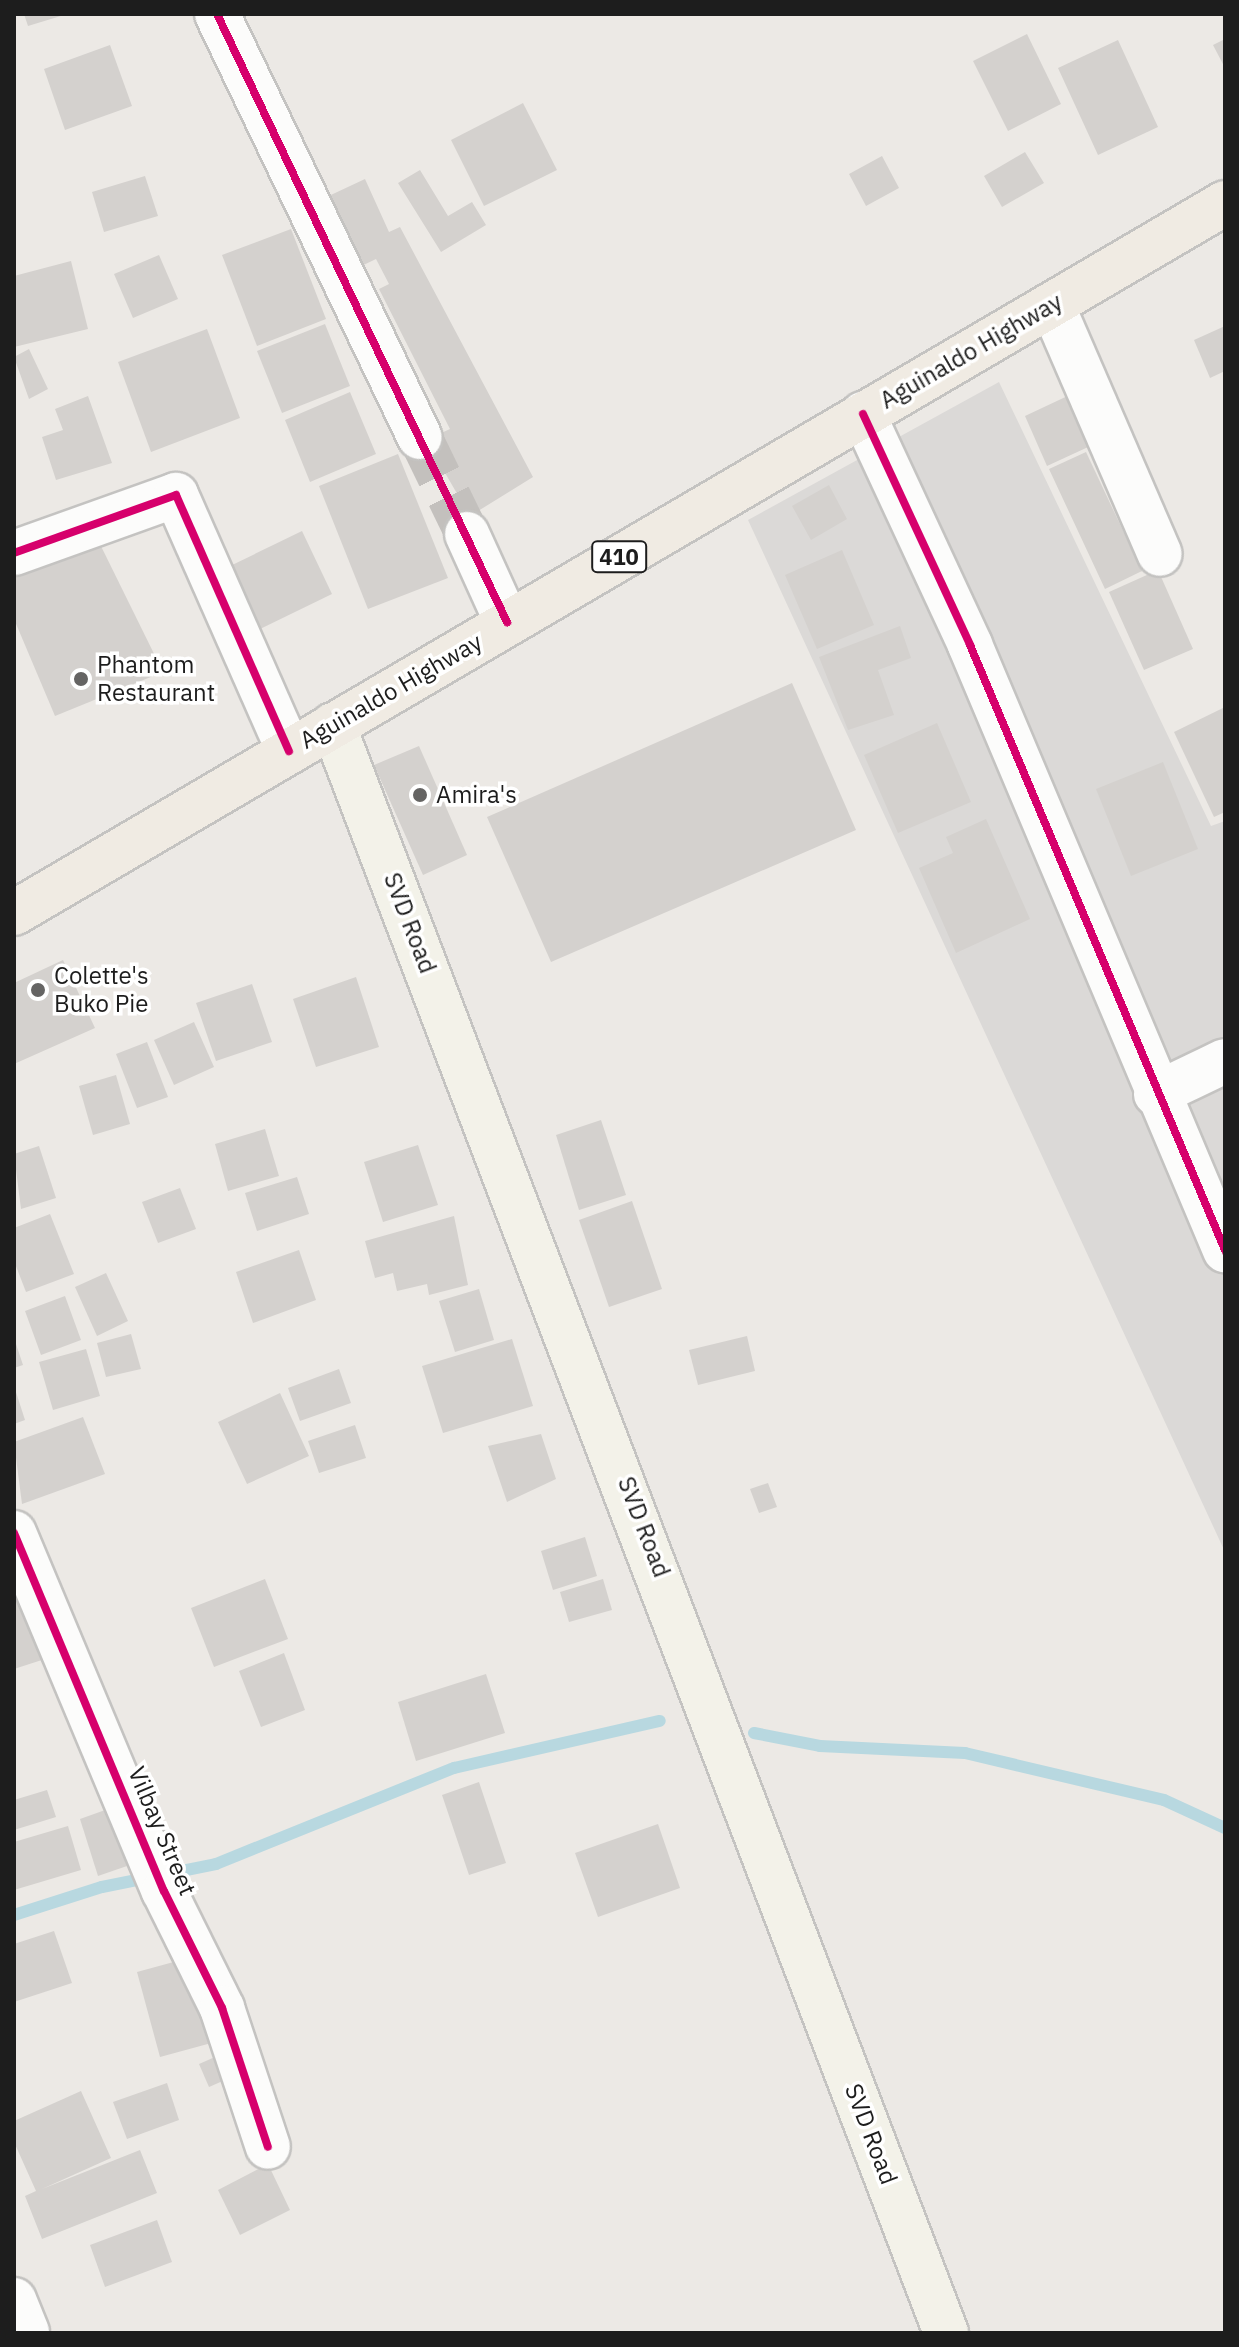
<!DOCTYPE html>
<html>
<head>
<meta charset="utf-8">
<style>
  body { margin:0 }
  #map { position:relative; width:1239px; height:2347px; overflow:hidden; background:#ece9e5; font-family:"IBM Plex Sans",sans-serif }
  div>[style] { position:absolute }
  .residential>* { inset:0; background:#dbd9d7 }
  .stream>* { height:12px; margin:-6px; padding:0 6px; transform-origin:6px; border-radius:6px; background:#b8d8e0 }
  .building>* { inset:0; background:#d4d1ce }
  .street-tunnel>* { height:44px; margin-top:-22px; transform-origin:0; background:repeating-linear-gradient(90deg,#c3c0bd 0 44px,transparent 0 66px) }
  .roads { filter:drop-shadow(2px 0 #c4c3c1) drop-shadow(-2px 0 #c4c3c1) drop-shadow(0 2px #c4c3c1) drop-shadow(0 -2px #c4c3c1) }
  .street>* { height:44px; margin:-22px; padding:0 22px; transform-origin:22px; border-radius:22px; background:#fcfcfb }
  .secondary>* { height:44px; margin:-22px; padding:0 22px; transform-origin:22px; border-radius:22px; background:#f3f2e9 }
  .primary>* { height:44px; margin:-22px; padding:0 22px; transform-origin:22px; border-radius:22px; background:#f0ebe3 }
  .cycleway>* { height:8px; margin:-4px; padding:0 4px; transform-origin:4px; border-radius:4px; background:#d6006c }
  .dots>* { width:22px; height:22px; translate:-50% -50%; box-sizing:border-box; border:4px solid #fff; border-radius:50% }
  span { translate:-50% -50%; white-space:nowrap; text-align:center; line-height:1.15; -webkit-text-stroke:7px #fff; paint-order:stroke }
  .shield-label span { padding:2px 6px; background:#fff; border:2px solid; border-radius:6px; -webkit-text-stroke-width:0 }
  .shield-label { font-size:22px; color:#1d1d1d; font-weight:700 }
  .street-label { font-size:24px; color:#1d1d1d }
  .poi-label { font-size:24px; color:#1d1d1d }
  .left { translate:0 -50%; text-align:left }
  .frame { position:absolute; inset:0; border:16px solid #1d1d1d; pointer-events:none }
</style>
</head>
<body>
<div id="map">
  <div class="residential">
    <i style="clip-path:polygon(999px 382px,1211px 826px,1225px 821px,1225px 1552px,748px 520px)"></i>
  </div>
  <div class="stream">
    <i style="left:754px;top:1733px;width:67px;rotate:11.1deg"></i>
    <i style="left:820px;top:1746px;width:145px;rotate:2.8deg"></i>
    <i style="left:965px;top:1753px;width:204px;rotate:13.3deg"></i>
    <i style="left:1164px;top:1800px;width:67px;rotate:24.7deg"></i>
    <i style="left:14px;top:1915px;width:92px;rotate:-17.7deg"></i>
    <i style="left:102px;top:1887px;width:116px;rotate:-11.4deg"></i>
    <i style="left:216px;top:1864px;width:257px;rotate:-22deg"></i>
    <i style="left:454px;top:1768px;width:211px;rotate:-12.9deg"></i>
  </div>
  <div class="building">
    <i style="clip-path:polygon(24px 14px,64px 14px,64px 15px,28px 26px)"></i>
    <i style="clip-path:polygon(1027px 34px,1061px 104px,1008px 131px,973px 61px)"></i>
    <i style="clip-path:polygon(1225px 39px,1225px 68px,1213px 45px)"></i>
    <i style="clip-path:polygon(1118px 40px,1158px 127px,1098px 155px,1058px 68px)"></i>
    <i style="clip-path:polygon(110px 45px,132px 106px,65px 130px,44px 69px)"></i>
    <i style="clip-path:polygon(523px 103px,557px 170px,484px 206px,451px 140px)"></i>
    <i style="clip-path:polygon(1025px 152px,1044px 183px,1002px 207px,984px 176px)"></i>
    <i style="clip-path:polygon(882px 156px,899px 188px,866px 206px,849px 174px)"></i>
    <i style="clip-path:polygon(420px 170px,448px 216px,472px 202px,486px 225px,441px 252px,398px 183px)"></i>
    <i style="clip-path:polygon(145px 176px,158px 216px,104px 232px,92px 192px)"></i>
    <i style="clip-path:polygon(365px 179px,389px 232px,400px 227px,533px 477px,470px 516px,426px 440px,450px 429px,379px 289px,389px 284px,376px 259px,349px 272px,318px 201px)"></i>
    <i style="clip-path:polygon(291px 229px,326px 319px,257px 346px,222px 255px)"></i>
    <i style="clip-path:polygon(159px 255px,178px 299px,133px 318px,114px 274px)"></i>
    <i style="clip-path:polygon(71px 261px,88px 329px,14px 347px,14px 276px)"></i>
    <i style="clip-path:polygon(325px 324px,350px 386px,282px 413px,257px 351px)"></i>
    <i style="clip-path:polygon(1225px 326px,1225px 371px,1210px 378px,1194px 340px)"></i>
    <i style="clip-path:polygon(207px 329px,240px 418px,151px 452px,118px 362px)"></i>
    <i style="clip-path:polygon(29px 349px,48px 389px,29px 399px,14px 357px)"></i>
    <i style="clip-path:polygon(350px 392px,376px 454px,310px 482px,285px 420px)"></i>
    <i style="clip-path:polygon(1076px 392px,1099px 442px,1047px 466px,1025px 416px)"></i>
    <i style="clip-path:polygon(88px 396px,112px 463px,56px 480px,42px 437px,63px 430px,55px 409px)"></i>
    <i style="clip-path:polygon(1086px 452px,1142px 571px,1105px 589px,1049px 469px)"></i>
    <i style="clip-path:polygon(398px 454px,448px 578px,368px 609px,319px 486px)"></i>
    <i style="clip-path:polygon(829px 485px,847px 519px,811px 540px,792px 506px)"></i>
    <i style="clip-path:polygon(302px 531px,332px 594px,258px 630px,228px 567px)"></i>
    <i style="clip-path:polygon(96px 536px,163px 672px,55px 716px,14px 619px,14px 564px)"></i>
    <i style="clip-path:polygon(842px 550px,874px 625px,817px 649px,785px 575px)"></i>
    <i style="clip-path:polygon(1158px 570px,1193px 649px,1144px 670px,1109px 592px)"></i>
    <i style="clip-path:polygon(900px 626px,911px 658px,878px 670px,894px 715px,848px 730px,819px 657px)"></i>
    <i style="clip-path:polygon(792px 683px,856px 830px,551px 962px,487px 817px)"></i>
    <i style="clip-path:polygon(1225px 707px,1225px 812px,1214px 817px,1174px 732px)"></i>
    <i style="clip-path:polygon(937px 723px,971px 802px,898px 833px,864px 755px)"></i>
    <i style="clip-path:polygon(419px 746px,467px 855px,423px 875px,374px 765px)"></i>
    <i style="clip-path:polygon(1163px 762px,1198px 849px,1131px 876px,1096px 789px)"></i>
    <i style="clip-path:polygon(986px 819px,1030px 919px,956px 953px,919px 868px,953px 853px,946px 837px)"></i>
    <i style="clip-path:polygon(63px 960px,95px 1028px,14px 1064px,14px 983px)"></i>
    <i style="clip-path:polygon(356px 977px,379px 1047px,316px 1067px,293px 999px)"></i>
    <i style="clip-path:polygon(252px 984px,272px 1042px,216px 1061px,196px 1003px)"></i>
    <i style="clip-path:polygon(194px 1022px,214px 1067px,174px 1085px,154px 1040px)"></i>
    <i style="clip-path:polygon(147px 1042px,168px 1097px,137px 1108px,116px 1054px)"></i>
    <i style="clip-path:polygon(116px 1075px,130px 1124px,93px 1135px,79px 1086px)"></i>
    <i style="clip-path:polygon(601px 1120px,626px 1195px,579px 1210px,556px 1135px)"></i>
    <i style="clip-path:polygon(265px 1129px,279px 1176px,228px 1191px,215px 1144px)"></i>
    <i style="clip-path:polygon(418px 1145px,438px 1205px,383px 1222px,364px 1162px)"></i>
    <i style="clip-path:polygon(39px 1146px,56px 1198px,21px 1209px,14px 1154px)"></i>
    <i style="clip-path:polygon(297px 1177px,309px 1214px,257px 1231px,245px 1193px)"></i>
    <i style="clip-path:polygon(180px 1188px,196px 1229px,158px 1243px,142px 1202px)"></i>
    <i style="clip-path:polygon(632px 1201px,662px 1289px,609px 1307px,579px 1220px)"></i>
    <i style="clip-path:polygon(50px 1214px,74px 1274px,26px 1292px,14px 1261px,14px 1228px)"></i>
    <i style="clip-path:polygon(454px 1216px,468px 1285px,429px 1295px,427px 1284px,397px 1291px,393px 1273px,375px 1278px,365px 1241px)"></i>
    <i style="clip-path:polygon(299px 1250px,316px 1300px,253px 1323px,236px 1272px)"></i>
    <i style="clip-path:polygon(106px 1273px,128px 1321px,97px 1336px,75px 1287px)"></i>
    <i style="clip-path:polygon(479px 1289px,494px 1340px,455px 1352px,439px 1301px)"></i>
    <i style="clip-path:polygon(65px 1296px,81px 1340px,41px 1355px,25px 1311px)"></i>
    <i style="clip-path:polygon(131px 1334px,141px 1369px,106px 1377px,97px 1343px)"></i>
    <i style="clip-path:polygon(747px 1336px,755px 1371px,698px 1385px,689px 1350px)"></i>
    <i style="clip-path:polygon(14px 1338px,23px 1365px,14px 1368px)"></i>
    <i style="clip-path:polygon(512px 1339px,533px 1406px,443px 1433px,422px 1366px)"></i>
    <i style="clip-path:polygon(86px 1349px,100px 1396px,53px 1410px,39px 1362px)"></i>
    <i style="clip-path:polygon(339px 1369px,351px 1403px,300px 1421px,288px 1388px)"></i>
    <i style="clip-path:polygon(14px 1386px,25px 1420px,14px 1424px)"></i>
    <i style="clip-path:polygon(280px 1393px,309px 1456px,247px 1484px,218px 1422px)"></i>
    <i style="clip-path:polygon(83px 1417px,105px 1474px,22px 1504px,14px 1442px)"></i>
    <i style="clip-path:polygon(355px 1425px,366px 1458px,319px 1473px,308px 1441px)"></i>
    <i style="clip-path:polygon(541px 1434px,556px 1479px,507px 1502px,488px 1446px)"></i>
    <i style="clip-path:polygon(768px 1483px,777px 1507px,759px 1513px,750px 1489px)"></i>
    <i style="clip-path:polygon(585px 1537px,597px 1576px,553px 1590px,541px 1551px)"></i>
    <i style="clip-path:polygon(14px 1569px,45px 1659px,14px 1669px)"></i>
    <i style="clip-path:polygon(265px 1579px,288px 1639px,214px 1667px,191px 1608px)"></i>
    <i style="clip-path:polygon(603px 1579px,612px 1610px,569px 1622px,560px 1592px)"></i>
    <i style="clip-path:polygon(284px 1653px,305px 1710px,261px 1727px,239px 1671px)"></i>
    <i style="clip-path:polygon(486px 1674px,505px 1733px,416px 1761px,398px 1702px)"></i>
    <i style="clip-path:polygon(479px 1782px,506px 1863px,469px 1875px,442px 1795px)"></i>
    <i style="clip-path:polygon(47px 1790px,56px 1817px,14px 1830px,14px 1800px)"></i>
    <i style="clip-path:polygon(108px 1809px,127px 1866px,98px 1876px,80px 1819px)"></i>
    <i style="clip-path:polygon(658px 1824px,680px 1888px,598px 1917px,575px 1853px)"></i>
    <i style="clip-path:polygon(68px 1826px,81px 1870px,14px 1890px,14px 1842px)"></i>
    <i style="clip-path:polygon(54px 1931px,72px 1983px,14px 2002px,14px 1944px)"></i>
    <i style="clip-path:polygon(192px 1957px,215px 2042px,160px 2057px,137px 1972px)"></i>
    <i style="clip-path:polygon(215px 2057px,225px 2080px,209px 2087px,199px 2064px)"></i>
    <i style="clip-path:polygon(167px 2083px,179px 2120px,127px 2139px,113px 2102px)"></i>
    <i style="clip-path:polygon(81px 2091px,111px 2158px,42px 2189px,140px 2150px,157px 2193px,42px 2239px,25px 2196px,36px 2191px,14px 2142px,14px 2121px)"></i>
    <i style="clip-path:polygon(268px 2164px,290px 2210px,240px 2235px,218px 2190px)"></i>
    <i style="clip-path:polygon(157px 2220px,172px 2262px,105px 2287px,90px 2245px)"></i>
  </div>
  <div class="street-tunnel">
    <i style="left:420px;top:437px;width:108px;rotate:64.1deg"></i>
  </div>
  <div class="roads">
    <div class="street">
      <i style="left:217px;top:14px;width:469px;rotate:64.4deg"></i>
      <i style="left:1052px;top:305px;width:271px;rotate:66.6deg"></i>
      <i style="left:863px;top:414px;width:255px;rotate:65.1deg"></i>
      <i style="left:970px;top:645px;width:657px;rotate:67.15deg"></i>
      <i style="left:467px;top:534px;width:97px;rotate:65.6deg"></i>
      <i style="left:14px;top:553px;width:172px;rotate:-19.7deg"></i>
      <i style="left:176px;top:495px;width:280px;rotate:66.2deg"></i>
      <i style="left:1156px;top:1094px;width:76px;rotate:-25.6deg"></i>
      <i style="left:14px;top:1533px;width:388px;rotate:67.3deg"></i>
      <i style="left:164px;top:1891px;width:131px;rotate:63.6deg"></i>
      <i style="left:222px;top:2008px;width:146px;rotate:71.7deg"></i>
      <i style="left:14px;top:2300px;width:35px;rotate:68deg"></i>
    </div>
    <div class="secondary">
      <i style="left:333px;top:725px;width:1721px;rotate:69.13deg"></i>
    </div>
    <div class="primary">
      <i style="left:14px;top:913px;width:1404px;rotate:-30.38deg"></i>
    </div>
  </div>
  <div class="cycleway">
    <i style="left:217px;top:14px;width:674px;rotate:64.5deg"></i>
    <i style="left:863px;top:414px;width:255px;rotate:65.1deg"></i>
    <i style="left:970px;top:645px;width:657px;rotate:67.15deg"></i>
    <i style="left:14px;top:553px;width:172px;rotate:-19.7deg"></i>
    <i style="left:176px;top:495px;width:280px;rotate:66.2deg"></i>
    <i style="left:14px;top:1533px;width:388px;rotate:67.3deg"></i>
    <i style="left:164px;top:1891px;width:131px;rotate:63.6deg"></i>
    <i style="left:222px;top:2008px;width:146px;rotate:71.7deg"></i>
  </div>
  <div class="dots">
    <i style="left:81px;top:679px;background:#656463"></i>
    <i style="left:420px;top:795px;background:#656463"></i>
    <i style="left:38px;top:990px;background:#656463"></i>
  </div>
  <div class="shield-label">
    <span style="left:619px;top:557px">410</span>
  </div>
  <div class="street-label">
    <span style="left:971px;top:351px;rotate:-30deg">Aguinaldo Highway</span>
    <span style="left:391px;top:691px;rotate:-30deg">Aguinaldo Highway</span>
    <span style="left:410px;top:923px;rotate:69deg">SVD Road</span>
    <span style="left:644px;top:1527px;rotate:69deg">SVD Road</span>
    <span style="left:162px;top:1831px;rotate:67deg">Vilbay Street</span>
    <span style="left:871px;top:2134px;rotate:69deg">SVD Road</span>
  </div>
  <div class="poi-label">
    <span class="left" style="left:97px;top:679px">Phantom<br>Restaurant</span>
    <span class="left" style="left:436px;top:795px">Amira's</span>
    <span class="left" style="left:54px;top:990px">Colette's<br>Buko Pie</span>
  </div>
  <div class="frame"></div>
</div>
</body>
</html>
